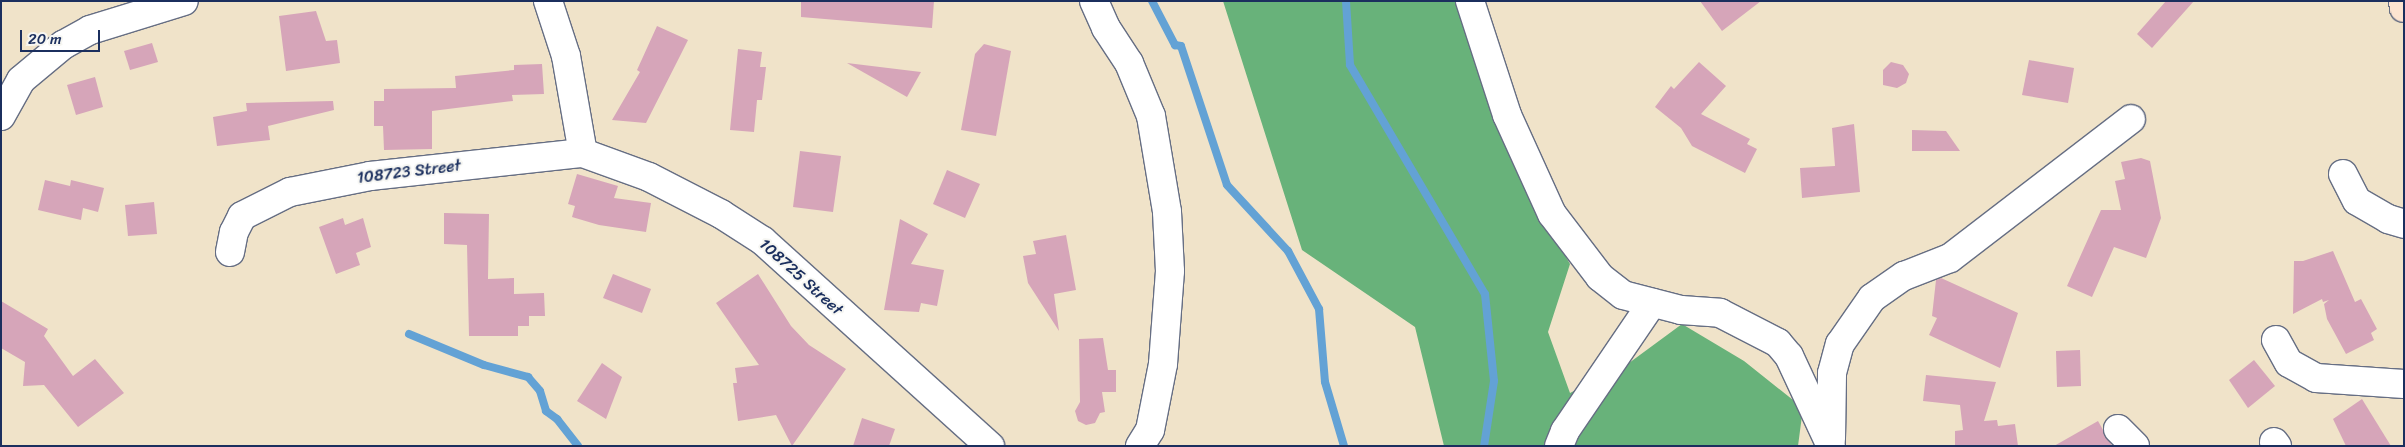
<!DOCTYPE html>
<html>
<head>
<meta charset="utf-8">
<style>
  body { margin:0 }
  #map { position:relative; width:2405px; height:447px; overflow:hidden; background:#f0e3c9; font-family:Sriracha,sans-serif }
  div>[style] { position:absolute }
  .forest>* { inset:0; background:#68b27a }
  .stream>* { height:8px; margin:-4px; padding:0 4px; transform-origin:4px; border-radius:4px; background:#63a2d5 }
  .building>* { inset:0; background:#d6a5b9 }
  .roads { filter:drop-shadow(1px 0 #666e83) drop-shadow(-1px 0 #666e83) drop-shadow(0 1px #666e83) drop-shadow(0 -1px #666e83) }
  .street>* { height:28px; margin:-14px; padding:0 14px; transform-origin:14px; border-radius:14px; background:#fff }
  .secondary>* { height:28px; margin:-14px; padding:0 14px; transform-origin:14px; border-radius:14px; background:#fde4d1 }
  span { translate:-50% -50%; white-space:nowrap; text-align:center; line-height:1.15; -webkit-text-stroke:4px #f6f6f2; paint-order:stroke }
  .street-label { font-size:16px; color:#1b2f5e }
  .frame { position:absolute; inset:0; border:2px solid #1b2f5e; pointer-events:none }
  .scale { position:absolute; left:20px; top:30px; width:80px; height:22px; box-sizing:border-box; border:2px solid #1b2f5e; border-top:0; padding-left:6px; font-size:15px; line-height:18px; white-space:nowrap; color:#1b2f5e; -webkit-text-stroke:4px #f6f6f2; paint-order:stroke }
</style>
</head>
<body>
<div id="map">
  <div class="forest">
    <i style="clip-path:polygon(1223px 1px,1455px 1px,1494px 96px,1517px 172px,1570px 264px,1548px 332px,1570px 393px,1629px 363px,1682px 324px,1744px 361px,1803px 408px,1798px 446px,1444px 446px,1415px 327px,1302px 250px)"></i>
  </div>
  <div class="stream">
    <i style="left:1152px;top:1px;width:50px;rotate:62.4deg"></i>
    <i style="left:1175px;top:45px;width:6px;rotate:9deg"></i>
    <i style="left:1181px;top:46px;width:146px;rotate:71.7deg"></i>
    <i style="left:1227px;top:185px;width:90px;rotate:47.3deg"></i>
    <i style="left:1288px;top:251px;width:66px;rotate:61.9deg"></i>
    <i style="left:1319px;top:309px;width:73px;rotate:85.3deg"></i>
    <i style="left:1325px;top:382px;width:67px;rotate:73.5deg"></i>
    <i style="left:1346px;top:1px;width:64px;rotate:86.4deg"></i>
    <i style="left:1350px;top:65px;width:266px;rotate:59.5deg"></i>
    <i style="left:1485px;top:294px;width:87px;rotate:84.1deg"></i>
    <i style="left:1494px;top:381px;width:66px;rotate:98.7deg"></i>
    <i style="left:409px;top:334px;width:81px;rotate:22.5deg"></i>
    <i style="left:484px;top:365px;width:46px;rotate:15.3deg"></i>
    <i style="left:528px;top:377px;width:18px;rotate:49deg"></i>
    <i style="left:540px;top:391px;width:21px;rotate:73deg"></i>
    <i style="left:546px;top:411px;width:14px;rotate:36deg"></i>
    <i style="left:557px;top:419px;width:34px;rotate:52deg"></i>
  </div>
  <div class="building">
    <i style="clip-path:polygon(801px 1px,934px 1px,932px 28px,801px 17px)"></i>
    <i style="clip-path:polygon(1700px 1px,1761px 1px,1722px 31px)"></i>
    <i style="clip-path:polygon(2166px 1px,2194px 1px,2152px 48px,2137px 34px)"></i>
    <i style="clip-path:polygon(316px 11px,326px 41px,337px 40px,340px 63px,286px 71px,279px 16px)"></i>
    <i style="clip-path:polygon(657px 26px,688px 40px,679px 58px,646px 123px,612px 120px,640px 72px,637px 70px)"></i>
    <i style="clip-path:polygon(152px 43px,158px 62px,130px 70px,124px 51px)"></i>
    <i style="clip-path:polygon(984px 44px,1011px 51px,996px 136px,961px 130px,975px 54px)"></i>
    <i style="clip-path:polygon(738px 49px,762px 52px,760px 67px,766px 67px,762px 100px,757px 100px,754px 132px,730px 130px)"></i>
    <i style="clip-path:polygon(2029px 60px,2074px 68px,2068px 103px,2022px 95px)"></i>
    <i style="clip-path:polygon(1699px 62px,1726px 86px,1701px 114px,1750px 139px,1747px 144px,1757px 149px,1745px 173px,1692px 146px,1681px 128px,1655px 107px,1671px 86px,1674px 89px)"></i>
    <i style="clip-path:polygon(1891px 62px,1903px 65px,1909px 74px,1906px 83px,1897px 88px,1883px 85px,1883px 70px)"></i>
    <i style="clip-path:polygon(847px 63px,921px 72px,907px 97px)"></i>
    <i style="clip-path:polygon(542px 64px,544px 94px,512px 95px,513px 101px,432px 111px,432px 149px,384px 150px,383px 126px,374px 126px,374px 101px,384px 101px,384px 89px,456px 88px,455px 76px,514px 70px,514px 65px)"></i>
    <i style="clip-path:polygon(95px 77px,103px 107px,76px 115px,67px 85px)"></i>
    <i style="clip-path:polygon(333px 101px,334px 110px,268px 126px,270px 140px,217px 146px,213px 117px,247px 111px,246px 103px)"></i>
    <i style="clip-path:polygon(1854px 124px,1860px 192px,1802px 198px,1800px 168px,1835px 166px,1832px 128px)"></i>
    <i style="clip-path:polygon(1912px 130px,1946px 131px,1960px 151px,1912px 151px)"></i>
    <i style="clip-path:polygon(800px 151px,841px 156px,833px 212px,793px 207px)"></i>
    <i style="clip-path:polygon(2141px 158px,2150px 161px,2161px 218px,2146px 258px,2114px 247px,2092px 297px,2067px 286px,2101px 210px,2121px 210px,2115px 181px,2125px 179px,2121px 162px)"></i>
    <i style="clip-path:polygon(947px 170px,980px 184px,965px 218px,933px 204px)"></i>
    <i style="clip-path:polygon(577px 174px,618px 186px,614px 198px,651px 203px,646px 232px,599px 225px,572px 217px,575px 206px,568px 204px)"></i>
    <i style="clip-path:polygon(45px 180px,70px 186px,71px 180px,104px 188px,98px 212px,83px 208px,81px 220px,38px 210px)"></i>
    <i style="clip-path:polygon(154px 202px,157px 234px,128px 236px,125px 205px)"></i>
    <i style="clip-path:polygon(444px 213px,489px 214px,488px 279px,514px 278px,514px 294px,544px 293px,545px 316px,529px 316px,529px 326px,518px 326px,518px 336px,469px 336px,467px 245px,444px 244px)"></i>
    <i style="clip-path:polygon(343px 218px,345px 225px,363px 218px,371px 247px,356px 253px,360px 265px,336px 274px,319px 227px)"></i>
    <i style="clip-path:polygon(900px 219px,928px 234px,911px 264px,944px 270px,937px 306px,921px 303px,919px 312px,884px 310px)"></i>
    <i style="clip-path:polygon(1066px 235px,1076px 290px,1054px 294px,1059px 331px,1028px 283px,1023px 256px,1036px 254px,1033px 241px)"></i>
    <i style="clip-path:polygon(2333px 251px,2355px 302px,2361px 299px,2377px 329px,2371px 333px,2374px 340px,2346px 354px,2327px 319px,2324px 304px,2329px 300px,2323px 302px,2322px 299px,2293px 314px,2294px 261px,2303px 261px)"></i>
    <i style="clip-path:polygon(613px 274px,651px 289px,642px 313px,603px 298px)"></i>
    <i style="clip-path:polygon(758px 274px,791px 326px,809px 345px,846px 369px,792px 446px,776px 415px,738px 421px,733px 383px,737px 383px,735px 368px,759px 365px,716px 303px)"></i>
    <i style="clip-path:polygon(1941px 278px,2018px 313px,2000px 368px,1929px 335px,1937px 318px,1932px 316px,1936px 280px)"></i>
    <i style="clip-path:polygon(1px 301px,48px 329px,44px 336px,73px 376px,95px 359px,124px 393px,78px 427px,44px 385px,23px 386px,25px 362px,1px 348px)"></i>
    <i style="clip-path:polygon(1103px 338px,1108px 370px,1116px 370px,1116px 392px,1102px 392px,1105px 412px,1100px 413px,1095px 423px,1086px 425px,1078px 421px,1075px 411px,1080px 402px,1079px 339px)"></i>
    <i style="clip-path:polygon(2080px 350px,2081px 386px,2057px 387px,2056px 351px)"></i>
    <i style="clip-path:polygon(2254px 360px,2275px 386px,2248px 408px,2229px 380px)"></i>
    <i style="clip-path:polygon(602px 363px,622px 377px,606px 419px,577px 401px)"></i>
    <i style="clip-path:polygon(1926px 375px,1996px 382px,1984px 421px,1997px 420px,1998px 426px,2015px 424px,2018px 446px,1955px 446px,1955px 431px,1963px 430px,1960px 405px,1923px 401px)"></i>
    <i style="clip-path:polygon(2362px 399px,2391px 446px,2346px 446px,2333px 419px)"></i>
    <i style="clip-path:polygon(862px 418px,895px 429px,889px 446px,853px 446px)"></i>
    <i style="clip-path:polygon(2098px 421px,2112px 446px,2054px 446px)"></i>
  </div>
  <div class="roads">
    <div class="street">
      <i style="left:548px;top:1px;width:58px;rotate:71.9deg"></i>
      <i style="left:566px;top:56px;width:98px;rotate:80.1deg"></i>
      <i style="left:1094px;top:1px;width:30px;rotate:66deg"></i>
      <i style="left:1106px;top:28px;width:42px;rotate:56.7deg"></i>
      <i style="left:1129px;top:63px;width:57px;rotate:67.5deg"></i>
      <i style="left:1151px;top:116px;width:97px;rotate:80.5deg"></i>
      <i style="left:1167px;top:212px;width:59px;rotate:87.1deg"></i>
      <i style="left:1170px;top:271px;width:93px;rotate:94.3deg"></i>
      <i style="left:1163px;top:364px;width:67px;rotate:101.1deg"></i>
      <i style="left:1150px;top:430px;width:19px;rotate:122deg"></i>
      <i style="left:1470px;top:1px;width:120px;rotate:72deg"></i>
      <i style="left:1507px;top:115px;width:109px;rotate:65.6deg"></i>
      <i style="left:1552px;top:214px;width:79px;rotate:52.7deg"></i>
      <i style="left:1600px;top:277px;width:29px;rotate:38deg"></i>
      <i style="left:1623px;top:295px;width:60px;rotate:14.5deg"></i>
      <i style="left:1681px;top:310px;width:39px;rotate:4deg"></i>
      <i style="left:1720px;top:313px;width:65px;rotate:27.3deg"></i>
      <i style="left:1778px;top:343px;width:17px;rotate:50deg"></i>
      <i style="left:1789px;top:356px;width:99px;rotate:65deg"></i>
      <i style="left:1px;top:116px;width:41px;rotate:-60.9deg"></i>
      <i style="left:21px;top:80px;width:55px;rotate:-39.8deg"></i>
      <i style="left:63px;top:45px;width:31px;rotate:-29deg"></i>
      <i style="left:90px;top:30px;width:98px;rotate:-17.1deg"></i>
      <i style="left:2343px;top:174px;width:30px;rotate:63deg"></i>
      <i style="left:2357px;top:201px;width:36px;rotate:30deg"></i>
      <i style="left:2388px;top:219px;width:17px;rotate:17deg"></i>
      <i style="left:230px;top:252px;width:20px;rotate:-79deg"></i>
      <i style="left:234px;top:232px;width:18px;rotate:-63deg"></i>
      <i style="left:242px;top:216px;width:54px;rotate:-26.6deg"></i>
      <i style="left:290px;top:192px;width:82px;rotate:-11.3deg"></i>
      <i style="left:370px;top:176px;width:214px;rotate:-6.2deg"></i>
      <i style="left:583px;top:153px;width:70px;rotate:20deg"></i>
      <i style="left:649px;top:177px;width:81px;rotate:27.2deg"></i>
      <i style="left:721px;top:214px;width:50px;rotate:32.7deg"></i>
      <i style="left:763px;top:241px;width:306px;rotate:42.1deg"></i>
      <i style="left:2276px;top:340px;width:26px;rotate:61deg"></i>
      <i style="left:2289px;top:363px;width:31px;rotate:29deg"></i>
      <i style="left:2316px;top:378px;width:88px;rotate:3.9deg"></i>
      <i style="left:2118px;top:429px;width:24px;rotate:45deg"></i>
      <i style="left:1831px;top:439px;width:66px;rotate:-89.1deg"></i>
      <i style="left:1832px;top:373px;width:30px;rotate:-75deg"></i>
      <i style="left:1840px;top:344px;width:56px;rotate:-55.2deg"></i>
      <i style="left:1872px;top:298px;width:39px;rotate:-35deg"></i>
      <i style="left:1904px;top:276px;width:49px;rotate:-21.4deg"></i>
      <i style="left:1950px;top:258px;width:228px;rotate:-37.5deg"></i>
      <i style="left:2274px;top:442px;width:5px;rotate:53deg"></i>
      <i style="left:1559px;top:446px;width:16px;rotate:-68deg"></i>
      <i style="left:1565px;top:431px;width:155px;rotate:-55.8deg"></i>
    </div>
    <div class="secondary">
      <i style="left:2403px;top:1px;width:7px;rotate:82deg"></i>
    </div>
  </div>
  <div class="street-label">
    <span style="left:409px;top:172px;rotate:-7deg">108723 Street</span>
    <span style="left:801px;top:277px;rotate:42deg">108725 Street</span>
  </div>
  <div class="frame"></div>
  <div class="scale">20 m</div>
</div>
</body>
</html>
